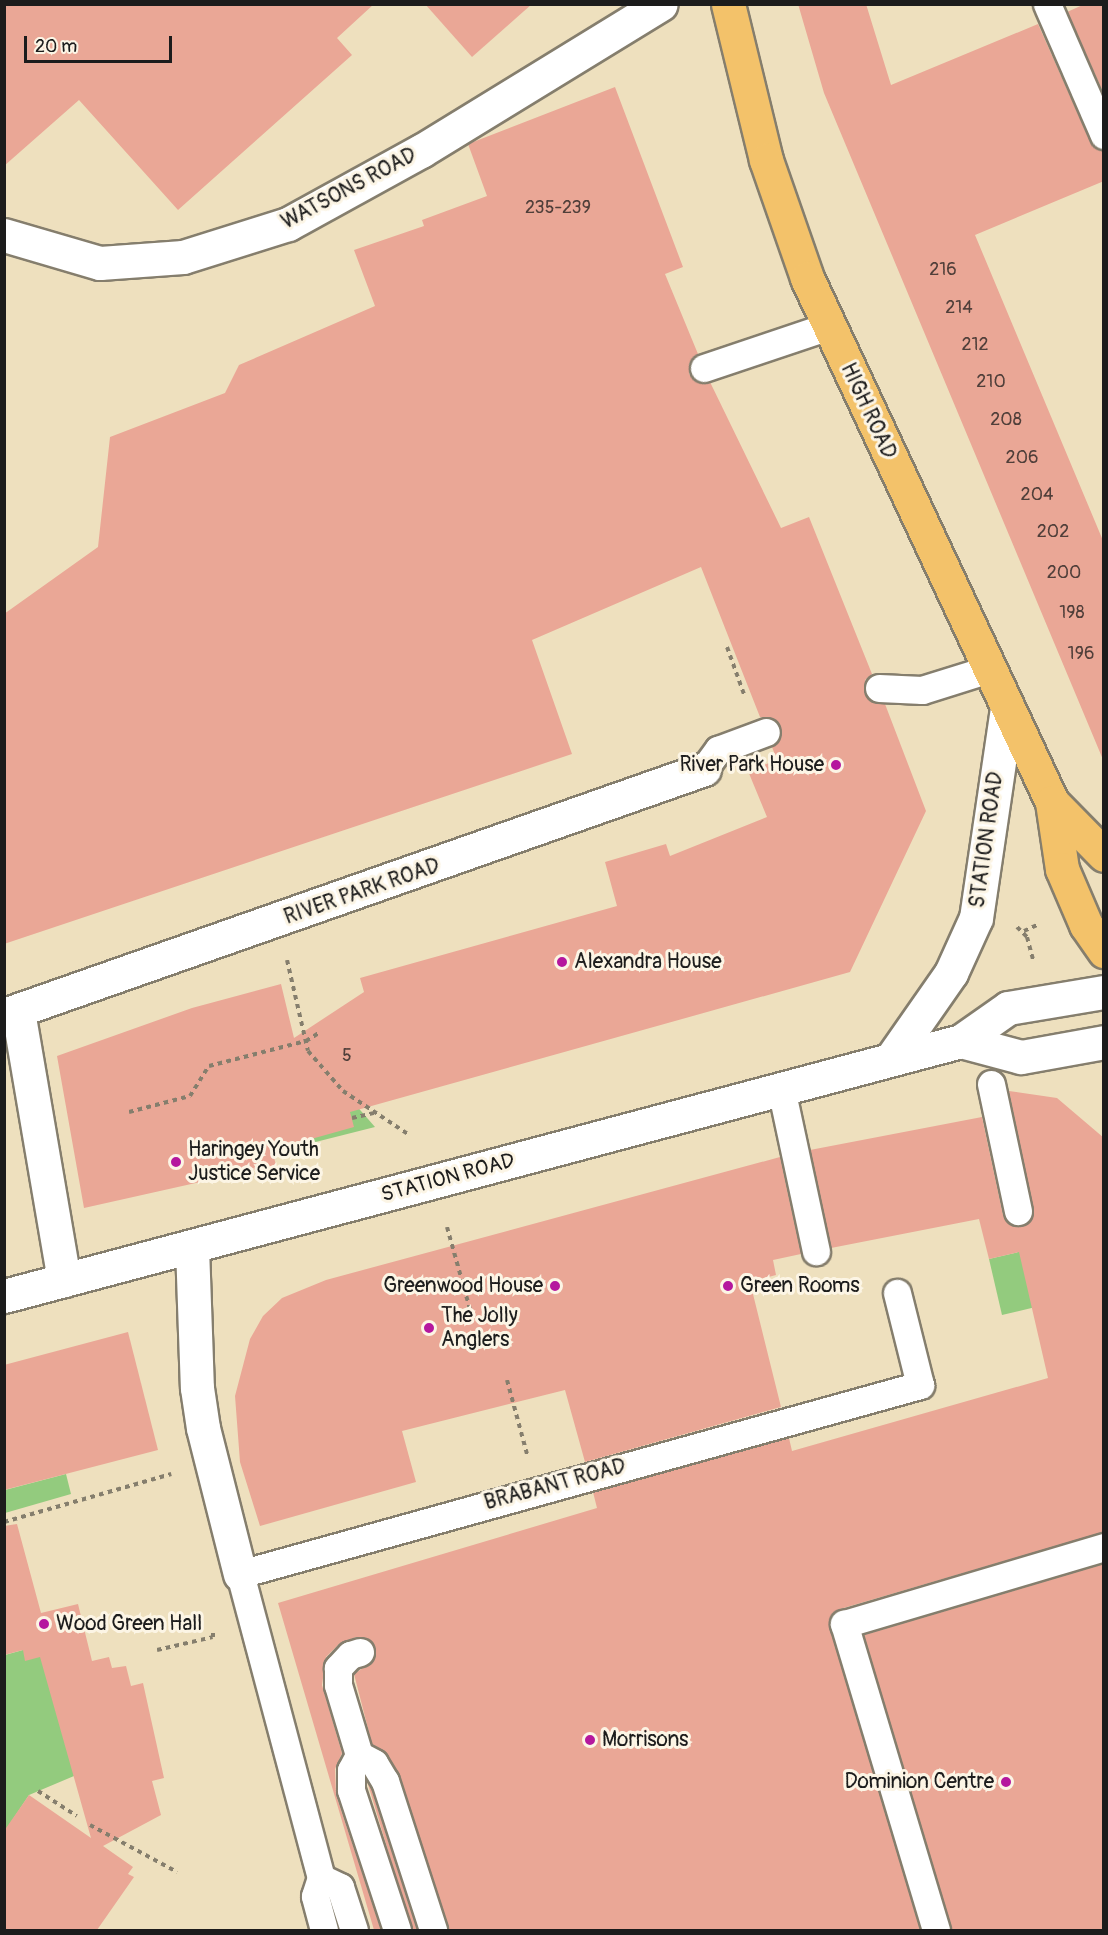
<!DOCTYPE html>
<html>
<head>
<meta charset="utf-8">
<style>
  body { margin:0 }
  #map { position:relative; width:1108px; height:1935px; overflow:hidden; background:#eee0be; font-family:Pangolin,sans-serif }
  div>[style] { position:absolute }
  .green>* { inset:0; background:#93cb7e }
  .building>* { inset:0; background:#eaa796 }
  .path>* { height:4px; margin-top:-2px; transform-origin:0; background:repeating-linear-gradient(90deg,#857e6d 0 4.5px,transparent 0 9px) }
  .roads { filter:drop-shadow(2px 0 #857e6d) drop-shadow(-2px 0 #857e6d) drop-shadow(0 2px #857e6d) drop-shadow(0 -2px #857e6d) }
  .service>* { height:27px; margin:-13.5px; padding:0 13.5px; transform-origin:13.5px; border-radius:13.5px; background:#fff }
  .minor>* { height:33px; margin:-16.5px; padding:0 16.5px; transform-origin:16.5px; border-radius:16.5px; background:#fff }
  .tertiary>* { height:33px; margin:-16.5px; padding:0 16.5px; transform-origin:16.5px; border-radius:16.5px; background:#fff }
  .primary>* { height:33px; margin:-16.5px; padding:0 16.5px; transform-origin:16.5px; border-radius:16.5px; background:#f3c26a }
  .dots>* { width:16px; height:16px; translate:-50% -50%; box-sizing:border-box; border:3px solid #fcf5e5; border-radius:50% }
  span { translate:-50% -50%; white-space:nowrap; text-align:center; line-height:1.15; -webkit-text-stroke:6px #fcf5e5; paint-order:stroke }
  .number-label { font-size:18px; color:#503f3a }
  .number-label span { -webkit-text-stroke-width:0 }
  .street-label { font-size:21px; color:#1c1c1c }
  .poi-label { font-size:21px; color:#1c1c1c }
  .right { translate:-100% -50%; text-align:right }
  .left { translate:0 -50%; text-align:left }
  .frame { position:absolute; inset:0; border:6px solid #1c1c1c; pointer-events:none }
  .scale { position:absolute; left:24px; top:36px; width:148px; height:27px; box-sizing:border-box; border:3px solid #1c1c1c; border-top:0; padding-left:8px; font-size:18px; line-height:21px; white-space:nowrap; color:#1c1c1c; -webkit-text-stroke:4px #fcf5e5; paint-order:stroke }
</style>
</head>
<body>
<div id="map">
  <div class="green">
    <i style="clip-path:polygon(354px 1103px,375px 1127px,272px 1153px,265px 1118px)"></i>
    <i style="clip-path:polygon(1027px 1250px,1073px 1298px,1002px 1315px,989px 1259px)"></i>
    <i style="clip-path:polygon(66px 1474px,71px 1494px,5px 1513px,5px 1490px)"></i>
    <i style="clip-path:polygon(23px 1650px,67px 1650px,74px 1776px,29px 1795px,5px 1831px,5px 1655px)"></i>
  </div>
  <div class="building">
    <i style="clip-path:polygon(4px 4px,374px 4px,337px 38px,352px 55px,178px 210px,79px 100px,4px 166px)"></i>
    <i style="clip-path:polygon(425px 4px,532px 4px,472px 57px)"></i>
    <i style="clip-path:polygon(798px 4px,866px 4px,891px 85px,1038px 24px,1090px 141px,1104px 151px,1104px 181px,975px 235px,1104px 543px,1104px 762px,824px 93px)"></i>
    <i style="clip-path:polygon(1085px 4px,1104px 4px,1104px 94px,1067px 12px)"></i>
    <i style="clip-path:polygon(615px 87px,683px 267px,665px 274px,698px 354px,689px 364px,689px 374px,700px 383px,710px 382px,781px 528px,809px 517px,872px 674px,865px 680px,865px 695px,871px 702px,885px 704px,926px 811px,850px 972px,350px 1112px,354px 1127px,272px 1150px,276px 1165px,84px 1208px,57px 1056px,192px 1008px,281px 984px,294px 1038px,364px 992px,360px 978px,617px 906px,605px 862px,666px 844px,670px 856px,767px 817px,748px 771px,777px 760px,772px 747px,778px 742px,781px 727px,776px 720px,760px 717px,701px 567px,532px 640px,572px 754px,4px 944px,4px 614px,98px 547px,110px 437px,225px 393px,239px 365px,375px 306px,354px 250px,424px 226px,422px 220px,487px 196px,468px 144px)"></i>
    <i style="clip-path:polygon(1009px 1091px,1057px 1098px,1104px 1138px,1104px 1532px,840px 1609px,829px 1620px,920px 1930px,448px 1930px,400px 1776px,387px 1754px,372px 1744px,354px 1674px,372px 1662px,375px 1648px,370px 1640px,356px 1637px,339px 1644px,326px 1657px,322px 1685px,342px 1753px,335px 1769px,336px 1795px,381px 1930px,374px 1930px,278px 1603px,597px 1508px,593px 1492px,789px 1438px,792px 1451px,1048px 1378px,1019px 1252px,989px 1259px,979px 1219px,831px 1248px,810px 1150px,982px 1117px,1003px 1215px,1013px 1226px,1022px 1226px,1033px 1216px,1033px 1208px)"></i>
    <i style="clip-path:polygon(780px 1157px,801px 1254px,773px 1260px,776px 1275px,750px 1282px,781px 1407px,585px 1462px,565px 1390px,402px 1431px,416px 1482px,260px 1526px,240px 1462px,235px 1396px,250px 1339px,263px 1316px,282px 1298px,326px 1280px)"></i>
    <i style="clip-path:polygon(128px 1332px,158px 1450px,4px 1490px,4px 1365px)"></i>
    <i style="clip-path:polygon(17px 1524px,41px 1613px,78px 1604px,92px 1661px,109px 1657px,112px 1668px,126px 1666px,131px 1686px,143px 1683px,164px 1778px,152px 1781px,161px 1815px,103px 1846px,133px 1867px,128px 1874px,134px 1877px,97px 1930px,4px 1930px,4px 1831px,29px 1795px,91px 1838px,40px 1657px,25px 1661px,23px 1650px,4px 1655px,4px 1526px)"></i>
    <i style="clip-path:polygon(1104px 1564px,1104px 1930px,951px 1930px,864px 1635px)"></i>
    <i style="clip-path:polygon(367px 1781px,371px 1788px,417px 1930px,412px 1930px)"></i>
  </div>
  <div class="path">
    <i style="left:727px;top:647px;width:53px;rotate:70.2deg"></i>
    <i style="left:1017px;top:927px;width:14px;rotate:45deg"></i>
    <i style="left:1027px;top:937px;width:23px;rotate:75deg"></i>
    <i style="left:1024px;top:931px;width:17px;rotate:-25deg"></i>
    <i style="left:287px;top:960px;width:93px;rotate:77deg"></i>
    <i style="left:308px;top:1051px;width:53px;rotate:48.8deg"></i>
    <i style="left:343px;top:1091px;width:78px;rotate:33.5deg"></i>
    <i style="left:129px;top:1112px;width:63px;rotate:-14.7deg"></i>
    <i style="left:190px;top:1096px;width:36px;rotate:-58deg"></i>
    <i style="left:209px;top:1066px;width:100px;rotate:-14.5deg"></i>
    <i style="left:306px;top:1041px;width:15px;rotate:-32deg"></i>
    <i style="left:352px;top:1118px;width:23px;rotate:-13deg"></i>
    <i style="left:447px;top:1227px;width:89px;rotate:74.4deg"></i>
    <i style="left:471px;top:1313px;width:6px;rotate:162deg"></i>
    <i style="left:507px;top:1380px;width:77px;rotate:74.9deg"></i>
    <i style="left:4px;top:1522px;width:174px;rotate:-16deg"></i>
    <i style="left:157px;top:1650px;width:57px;rotate:-13.1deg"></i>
    <i style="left:213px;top:1637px;width:4px;rotate:-90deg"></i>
    <i style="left:38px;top:1791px;width:46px;rotate:32.7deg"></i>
    <i style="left:90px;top:1825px;width:99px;rotate:28.4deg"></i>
  </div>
  <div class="roads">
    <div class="service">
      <i style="left:1047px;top:4px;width:143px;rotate:66.5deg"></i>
      <i style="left:704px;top:368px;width:132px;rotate:-18.6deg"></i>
      <i style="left:879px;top:688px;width:43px;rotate:2.7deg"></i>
      <i style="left:922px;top:690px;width:70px;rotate:-17.4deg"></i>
      <i style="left:704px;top:769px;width:24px;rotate:-54deg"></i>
      <i style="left:718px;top:750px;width:51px;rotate:-20.6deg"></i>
      <i style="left:991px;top:1084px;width:130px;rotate:78deg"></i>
      <i style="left:781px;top:1088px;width:167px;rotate:77.9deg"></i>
      <i style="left:360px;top:1652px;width:10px;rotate:163deg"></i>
      <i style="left:350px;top:1655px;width:18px;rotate:133deg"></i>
      <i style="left:338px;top:1668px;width:17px;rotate:90deg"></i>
      <i style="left:338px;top:1685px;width:73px;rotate:73.3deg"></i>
      <i style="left:359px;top:1755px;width:17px;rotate:28deg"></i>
      <i style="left:374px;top:1763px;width:21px;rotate:59deg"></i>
      <i style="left:385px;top:1781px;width:157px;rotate:72.1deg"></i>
      <i style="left:359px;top:1755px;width:17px;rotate:118deg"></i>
      <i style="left:351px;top:1770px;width:20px;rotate:90deg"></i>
      <i style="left:351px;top:1790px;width:147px;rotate:71.8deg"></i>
      <i style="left:321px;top:1878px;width:21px;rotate:25deg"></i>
      <i style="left:340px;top:1887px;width:45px;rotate:72deg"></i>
      <i style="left:324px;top:1930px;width:35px;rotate:-105deg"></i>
      <i style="left:315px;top:1896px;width:19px;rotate:-72deg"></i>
      <i style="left:321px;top:1878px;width:315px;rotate:-104.9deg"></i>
      <i style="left:240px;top:1574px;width:706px;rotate:-15.53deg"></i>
      <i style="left:920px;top:1385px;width:95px;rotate:-104deg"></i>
      <i style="left:936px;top:1930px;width:320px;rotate:-106.7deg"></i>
      <i style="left:844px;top:1624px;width:271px;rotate:-16.5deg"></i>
    </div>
    <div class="minor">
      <i style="left:4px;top:235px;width:100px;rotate:16.3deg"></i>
      <i style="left:100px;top:263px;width:83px;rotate:-4.1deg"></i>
      <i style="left:183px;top:257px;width:110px;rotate:-17.4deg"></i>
      <i style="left:288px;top:224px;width:152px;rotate:-28.8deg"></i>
      <i style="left:421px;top:151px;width:281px;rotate:-31.5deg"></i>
      <i style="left:18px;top:1011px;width:273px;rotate:80.3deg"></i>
      <i style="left:4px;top:1015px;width:742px;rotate:-19.36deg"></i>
      <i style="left:192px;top:1247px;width:141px;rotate:88deg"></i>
      <i style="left:197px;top:1388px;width:40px;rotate:81.5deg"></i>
      <i style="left:203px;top:1428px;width:151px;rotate:75.8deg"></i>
    </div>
    <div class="tertiary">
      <i style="left:961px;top:1041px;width:62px;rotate:14.9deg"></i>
      <i style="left:1021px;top:1057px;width:84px;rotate:-10.2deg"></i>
      <i style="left:891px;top:1059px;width:105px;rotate:-55.1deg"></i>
      <i style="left:951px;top:973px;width:60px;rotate:-65.6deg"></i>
      <i style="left:976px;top:918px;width:213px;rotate:-81.6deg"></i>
      <i style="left:4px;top:1296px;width:990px;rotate:-14.92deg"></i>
      <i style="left:961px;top:1041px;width:57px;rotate:-35.1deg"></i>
      <i style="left:1008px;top:1008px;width:97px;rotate:-9.5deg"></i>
    </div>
    <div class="primary">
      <i style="left:728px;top:4px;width:161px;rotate:76.3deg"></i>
      <i style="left:766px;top:160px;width:125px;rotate:70.8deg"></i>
      <i style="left:807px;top:278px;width:578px;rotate:64.94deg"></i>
      <i style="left:1052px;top:802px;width:68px;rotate:81.5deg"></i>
      <i style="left:1062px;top:869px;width:61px;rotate:66.8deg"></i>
      <i style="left:1086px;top:925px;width:32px;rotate:55deg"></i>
      <i style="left:1052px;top:802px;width:74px;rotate:45.5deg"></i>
    </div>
  </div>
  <div class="dots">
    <i style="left:836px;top:765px;background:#b5179e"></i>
    <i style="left:562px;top:962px;background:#b5179e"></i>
    <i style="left:176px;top:1162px;background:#b5179e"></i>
    <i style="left:555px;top:1286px;background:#b5179e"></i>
    <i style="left:728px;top:1286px;background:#b5179e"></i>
    <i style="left:429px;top:1328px;background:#b5179e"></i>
    <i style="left:44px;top:1624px;background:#b5179e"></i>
    <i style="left:590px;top:1740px;background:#b5179e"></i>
    <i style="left:1006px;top:1782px;background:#b5179e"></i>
  </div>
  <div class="number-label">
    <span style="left:558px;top:208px">235-239</span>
    <span style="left:943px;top:270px">216</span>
    <span style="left:959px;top:308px">214</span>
    <span style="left:975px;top:345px">212</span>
    <span style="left:991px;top:382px">210</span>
    <span style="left:1006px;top:420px">208</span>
    <span style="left:1022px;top:458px">206</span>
    <span style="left:1037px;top:495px">204</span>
    <span style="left:1053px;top:532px">202</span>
    <span style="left:1064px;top:573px">200</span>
    <span style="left:1072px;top:613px">198</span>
    <span style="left:1081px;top:654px">196</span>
    <span style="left:347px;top:1056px">5</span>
  </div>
  <div class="street-label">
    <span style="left:349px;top:189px;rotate:-28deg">WATSONS ROAD</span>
    <span style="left:868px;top:411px;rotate:65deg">HIGH ROAD</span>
    <span style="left:987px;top:840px;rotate:-82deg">STATION ROAD</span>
    <span style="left:362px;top:892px;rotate:-19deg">RIVER PARK ROAD</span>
    <span style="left:448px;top:1178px;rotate:-15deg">STATION ROAD</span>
    <span style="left:555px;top:1485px;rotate:-15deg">BRABANT ROAD</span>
  </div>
  <div class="poi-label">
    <span class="right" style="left:824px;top:765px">River Park House</span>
    <span class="left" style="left:574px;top:962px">Alexandra House</span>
    <span class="left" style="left:188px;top:1162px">Haringey Youth<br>Justice Service</span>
    <span class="right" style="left:543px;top:1286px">Greenwood House</span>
    <span class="left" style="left:740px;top:1286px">Green Rooms</span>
    <span class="left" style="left:441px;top:1328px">The Jolly<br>Anglers</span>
    <span class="left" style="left:56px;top:1624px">Wood Green Hall</span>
    <span class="left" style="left:602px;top:1740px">Morrisons</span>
    <span class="right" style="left:994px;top:1782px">Dominion Centre</span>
  </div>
  <div class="frame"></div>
  <div class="scale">20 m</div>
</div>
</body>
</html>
